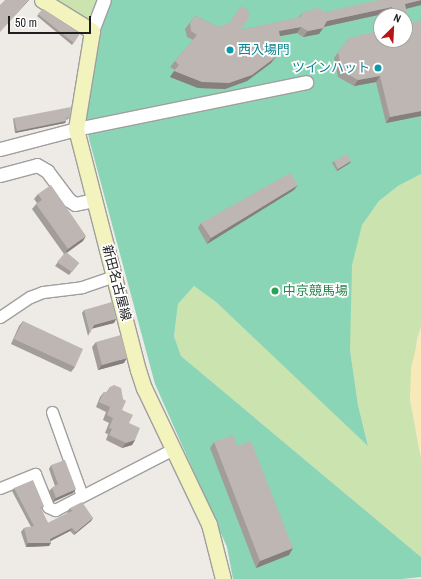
<!DOCTYPE html>
<html>
<head>
<meta charset="utf-8">
<style>
  body { margin:0 }
  #map { position:relative; width:421px; height:579px; overflow:hidden; background:#eeeae5; font-family:"Archivo Narrow","Noto Sans JP",sans-serif }
  div>[style] { position:absolute }
  .grass>* { inset:0; background:#cae3af }
  .sand>* { inset:0; background:#f8e9b9 }
  .pitch>* { inset:0; background:#8ad5b6 }
  .roads { filter:drop-shadow(1px 0 #9f9f9f) drop-shadow(-1px 0 #9f9f9f) drop-shadow(0 1px #9f9f9f) drop-shadow(0 -1px #9f9f9f) }
  .minor>* { height:11px; margin:-5.5px; padding:0 5.5px; transform-origin:5.5px; border-radius:5.5px; background:#fff }
  .tertiary>* { height:13px; margin:-6.5px; padding:0 6.5px; transform-origin:6.5px; border-radius:6.5px; background:#fff }
  .secondary>* { height:15px; margin:-7.5px; padding:0 7.5px; transform-origin:7.5px; border-radius:7.5px; background:#f2f3bd }
  .wall>* { inset:0; background:#a39d99 }
  .shaded-wall>* { inset:0; background:#857f7d }
  .building>* { inset:0; background:#beb6b2 }
  .dots>* { width:11px; height:11px; translate:-50% -50%; box-sizing:border-box; border:2px solid #fff; border-radius:50% }
  span { translate:-50% -50%; white-space:nowrap; text-align:center; line-height:1.15; -webkit-text-stroke:3.5px #fff; paint-order:stroke }
  .culture-label { font-size:13px; color:#0d838f }
  .left { translate:0 -50%; text-align:left }
  .right { translate:-100% -50%; text-align:right }
  .street-label { font-size:13px; color:#1e1e1e }
  .leisure-label { font-size:13px; color:#27864d }
  .north { position:absolute; left:373px; top:8px; width:40px; height:40px; box-sizing:border-box; background:#fff; border:1px solid #a5a5a5; border-radius:50%; rotate:24deg; font-size:11px; font-weight:700; line-height:16px; text-align:center; color:#1e1e1e }
  .north::after { content:''; display:block; margin:auto; width:14px; height:18px; background:#b81418; clip-path:polygon(50% 0,100% 100%,50% 72%,0 100%) }
  .scale { position:absolute; left:8px; top:16px; width:83px; height:18px; box-sizing:border-box; border:2px solid #1e1e1e; border-top:0; padding-left:5px; font-size:12px; line-height:14px; white-space:nowrap; color:#1e1e1e; -webkit-text-stroke:3px #fff; paint-order:stroke }
</style>
</head>
<body>
<div id="map">
  <div class="grass">
    <i style="clip-path:polygon(48px 0,100px 0,91px 20px,84px 22px)"></i>
    <i style="clip-path:polygon(421px 174px,421px 327px,417px 339px,410px 399px,421px 458px,421px 557px,181px 356px,174px 336px,178px 304px,194px 286px,216px 302px,368px 445px,358px 405px,350px 350px,349px 296px,353px 253px,362px 225px,379px 201px,398px 186px)"></i>
  </div>
  <div class="sand">
    <i style="clip-path:polygon(421px 327px,421px 458px,410px 399px,411px 368px)"></i>
  </div>
  <div class="pitch">
    <i style="clip-path:polygon(evenodd,111px 0,421px 0,421px 174px,398px 186px,379px 201px,362px 225px,352px 265px,350px 350px,358px 405px,368px 446px,216px 302px,194px 286px,178px 304px,174px 336px,181px 356px,421px 557px,421px 577px,402px 579px,233px 579px,227px 547px,155px 384px,89px 139px,85px 108px,99px 27px,111px 0,381px 16px,405px 16px,405px 40px,381px 40px,381px 16px)"></i>
  </div>
  <div class="roads">
    <div class="minor">
      <i style="left:0;top:317px;width:36px;rotate:-34deg"></i>
      <i style="left:30px;top:297px;width:14px;rotate:-21deg"></i>
      <i style="left:43px;top:292px;width:39px;rotate:-7deg"></i>
      <i style="left:82px;top:287px;width:34px;rotate:-19deg"></i>
      <i style="left:52px;top:412px;width:89px;rotate:70.3deg"></i>
      <i style="left:0;top:488px;width:38px;rotate:-22deg"></i>
      <i style="left:35px;top:474px;width:35px;rotate:68deg"></i>
      <i style="left:48px;top:507px;width:8px;rotate:23deg"></i>
      <i style="left:55px;top:510px;width:133px;rotate:-27.3deg"></i>
    </div>
    <div class="tertiary">
      <i style="left:92px;top:31px;width:33px;rotate:-69deg"></i>
      <i style="left:0;top:149px;width:79px;rotate:-14.7deg"></i>
      <i style="left:76px;top:129px;width:235px;rotate:-11.5deg"></i>
      <i style="left:0;top:175px;width:38px;rotate:-15deg"></i>
      <i style="left:37px;top:165px;width:12px;rotate:31deg"></i>
      <i style="left:47px;top:171px;width:36px;rotate:53deg"></i>
      <i style="left:69px;top:200px;width:7px;rotate:34deg"></i>
      <i style="left:75px;top:204px;width:19px;rotate:-12deg"></i>
    </div>
    <div class="secondary">
      <i style="left:42px;top:0;width:59px;rotate:31.8deg"></i>
      <i style="left:92px;top:31px;width:99px;rotate:99.3deg"></i>
      <i style="left:76px;top:129px;width:249px;rotate:75.6deg"></i>
      <i style="left:138px;top:370px;width:19px;rotate:72deg"></i>
      <i style="left:144px;top:388px;width:151px;rotate:64.5deg"></i>
      <i style="left:209px;top:524px;width:57px;rotate:75.7deg"></i>
    </div>
  </div>
  <div class="wall">
    <i style="clip-path:polygon(421px 0,421px 5px,406px 9px,421px 116px,386px 123px,376px 82px,354px 86px,338px 77px,334px 58px,349px 38px,405px 40px,405px 16px,388px 16px,387px 13px,324px 27px,319px 34px,303px 37px,297px 33px,280px 36px,271px 63px,247px 81px,225px 89px,198px 88px,170px 77px,175px 70px,170px 67px,175px 61px,193px 40px,187px 37px,185px 29px,195px 16px,219px 27px,241px 30px,298px 18px,303px 12px,325px 12px)"></i>
    <i style="clip-path:polygon(43px 9px,80px 33px,72px 45px,37px 16px)"></i>
    <i style="clip-path:polygon(70px 117px,68px 119px,66px 120px,65px 123px,15px 133px,13px 119px,14px 118px)"></i>
    <i style="clip-path:polygon(334px 161px,350px 163px,337px 171px,332px 163px)"></i>
    <i style="clip-path:polygon(294px 190px,207px 244px,198px 228px,201px 223px)"></i>
    <i style="clip-path:polygon(38px 194px,83px 241px,67px 253px,79px 263px,69px 275px,55px 266px,64px 254px,32px 209px,37px 203px,34px 199px)"></i>
    <i style="clip-path:polygon(84px 310px,116px 319px,114px 323px,92px 328px,88px 336px,82px 313px)"></i>
    <i style="clip-path:polygon(23px 321px,75px 367px,71px 372px,11px 344px,19px 326px)"></i>
    <i style="clip-path:polygon(96px 342px,124px 363px,98px 370px,92px 347px)"></i>
    <i style="clip-path:polygon(110px 387px,129px 423px,135px 440px,132px 445px,122px 448px,106px 440px,108px 434px,105px 433px,109px 423px,103px 420px,106px 412px,96px 407px,100px 397px,104px 392px,106px 393px)"></i>
    <i style="clip-path:polygon(214px 442px,237px 446px,289px 555px,256px 568px,210px 448px)"></i>
    <i style="clip-path:polygon(51px 465px,73px 493px,53px 502px,49px 491px,52px 488px,55px 486px,49px 469px)"></i>
    <i style="clip-path:polygon(14px 488px,44px 506px,41px 509px,48px 523px,68px 513px,67px 512px,70px 508px,93px 518px,91px 521px,74px 535px,70px 531px,51px 541px,49px 546px,26px 547px,21px 532px,24px 528px,31px 527px,12px 491px)"></i>
  </div>
  <div class="shaded-wall">
    <i style="clip-path:polygon(28px 0,29px 0,0 32px)"></i>
    <i style="clip-path:polygon(421px 0,421px 5px,401px 10px,405px 4px)"></i>
    <i style="clip-path:polygon(392px 7px,387px 13px,323px 27px,327px 21px)"></i>
    <i style="clip-path:polygon(301px 27px,297px 33px,275px 37px,279px 31px)"></i>
    <i style="clip-path:polygon(323px 28px,319px 34px,303px 37px,308px 31px)"></i>
    <i style="clip-path:polygon(276px 57px,271px 63px,247px 81px,225px 89px,198px 88px,170px 77px,174px 71px)"></i>
    <i style="clip-path:polygon(380px 76px,376px 82px,354px 86px,358px 80px)"></i>
    <i style="clip-path:polygon(421px 111px,421px 116px,386px 123px,390px 117px)"></i>
    <i style="clip-path:polygon(66px 121px,65px 123px,15px 133px,17px 131px)"></i>
    <i style="clip-path:polygon(351px 161px,350px 163px,337px 171px,338px 169px)"></i>
    <i style="clip-path:polygon(298px 185px,294px 190px,207px 244px,211px 238px)"></i>
    <i style="clip-path:polygon(86px 236px,83px 241px,64px 254px,68px 249px)"></i>
    <i style="clip-path:polygon(116px 319px,114px 323px,91px 329px,94px 325px)"></i>
    <i style="clip-path:polygon(127px 358px,124px 363px,98px 370px,102px 365px)"></i>
    <i style="clip-path:polygon(135px 440px,132px 445px,122px 448px,126px 443px)"></i>
    <i style="clip-path:polygon(76px 489px,73px 493px,53px 502px,56px 498px)"></i>
    <i style="clip-path:polygon(93px 518px,91px 521px,74px 535px,76px 532px)"></i>
    <i style="clip-path:polygon(72px 528px,70px 531px,48px 542px,50px 539px)"></i>
    <i style="clip-path:polygon(28px 543px,51px 543px,49px 546px,26px 547px)"></i>
    <i style="clip-path:polygon(293px 548px,289px 555px,256px 568px,260px 561px)"></i>
  </div>
  <div class="building">
    <i style="clip-path:polygon(5px 0,28px 0,0 32px,0 5px)"></i>
    <i style="clip-path:polygon(379px 0,421px 0,405px 4px,409px 23px,421px 21px,421px 111px,390px 117px,380px 76px,358px 80px,342px 71px,338px 52px,349px 38px,381px 30px,381px 40px,405px 40px,405px 16px,394px 16px,392px 7px,327px 21px,323px 28px,308px 31px,301px 27px,279px 31px,282px 46px,276px 57px,252px 75px,229px 83px,202px 82px,174px 71px,179px 65px,175px 61px,197px 35px,191px 31px,190px 23px,195px 16px,219px 27px,230px 22px,241px 6px,248px 10px,250px 16px,241px 30px,300px 17px,303px 12px,318px 8px,325px 12px)"></i>
    <i style="clip-path:polygon(43px 9px,80px 33px,74px 43px,38px 14px)"></i>
    <i style="clip-path:polygon(71px 107px,70px 117px,66px 118px,66px 121px,17px 131px,14px 118px)"></i>
    <i style="clip-path:polygon(347px 154px,351px 161px,338px 169px,334px 161px)"></i>
    <i style="clip-path:polygon(290px 173px,298px 185px,211px 238px,201px 223px)"></i>
    <i style="clip-path:polygon(51px 185px,86px 236px,68px 249px,36px 204px,42px 200px,38px 194px)"></i>
    <i style="clip-path:polygon(66px 252px,79px 263px,72px 272px,57px 262px)"></i>
    <i style="clip-path:polygon(112px 302px,116px 319px,94px 325px,90px 333px,84px 310px)"></i>
    <i style="clip-path:polygon(23px 321px,83px 349px,75px 367px,14px 339px)"></i>
    <i style="clip-path:polygon(121px 335px,127px 358px,102px 365px,96px 342px)"></i>
    <i style="clip-path:polygon(114px 385px,121px 388px,123px 399px,126px 401px,122px 410px,133px 415px,129px 423px,140px 428px,135px 440px,126px 443px,109px 435px,112px 429px,109px 428px,113px 418px,107px 415px,110px 407px,99px 402px,104px 392px,107px 393px,110px 387px)"></i>
    <i style="clip-path:polygon(233px 435px,237px 446px,251px 441px,293px 548px,260px 561px,214px 442px)"></i>
    <i style="clip-path:polygon(65px 460px,76px 489px,56px 498px,52px 488px,58px 484px,51px 465px)"></i>
    <i style="clip-path:polygon(33px 480px,44px 506px,40px 508px,48px 523px,72px 511px,70px 508px,82px 502px,93px 518px,76px 532px,72px 528px,50px 539px,51px 543px,28px 543px,24px 528px,34px 526px,14px 488px)"></i>
  </div>
  <div class="dots">
    <i style="left:230px;top:50px;background:#0f9aa8"></i>
    <i style="left:378px;top:68px;background:#0f9aa8"></i>
    <i style="left:275px;top:291px;background:#2e9e5b"></i>
  </div>
  <div class="culture-label">
    <span class="left" style="left:238px;top:50px">西入場門</span>
    <span class="right" style="left:370px;top:68px">ツインハット</span>
  </div>
  <div class="street-label">
    <span style="left:116px;top:283px;rotate:75deg">新田名古屋線</span>
  </div>
  <div class="leisure-label">
    <span class="left" style="left:283px;top:291px">中京競馬場</span>
  </div>
  <div class="north">N</div>
  <div class="scale">50 m</div>
</div>
</body>
</html>
